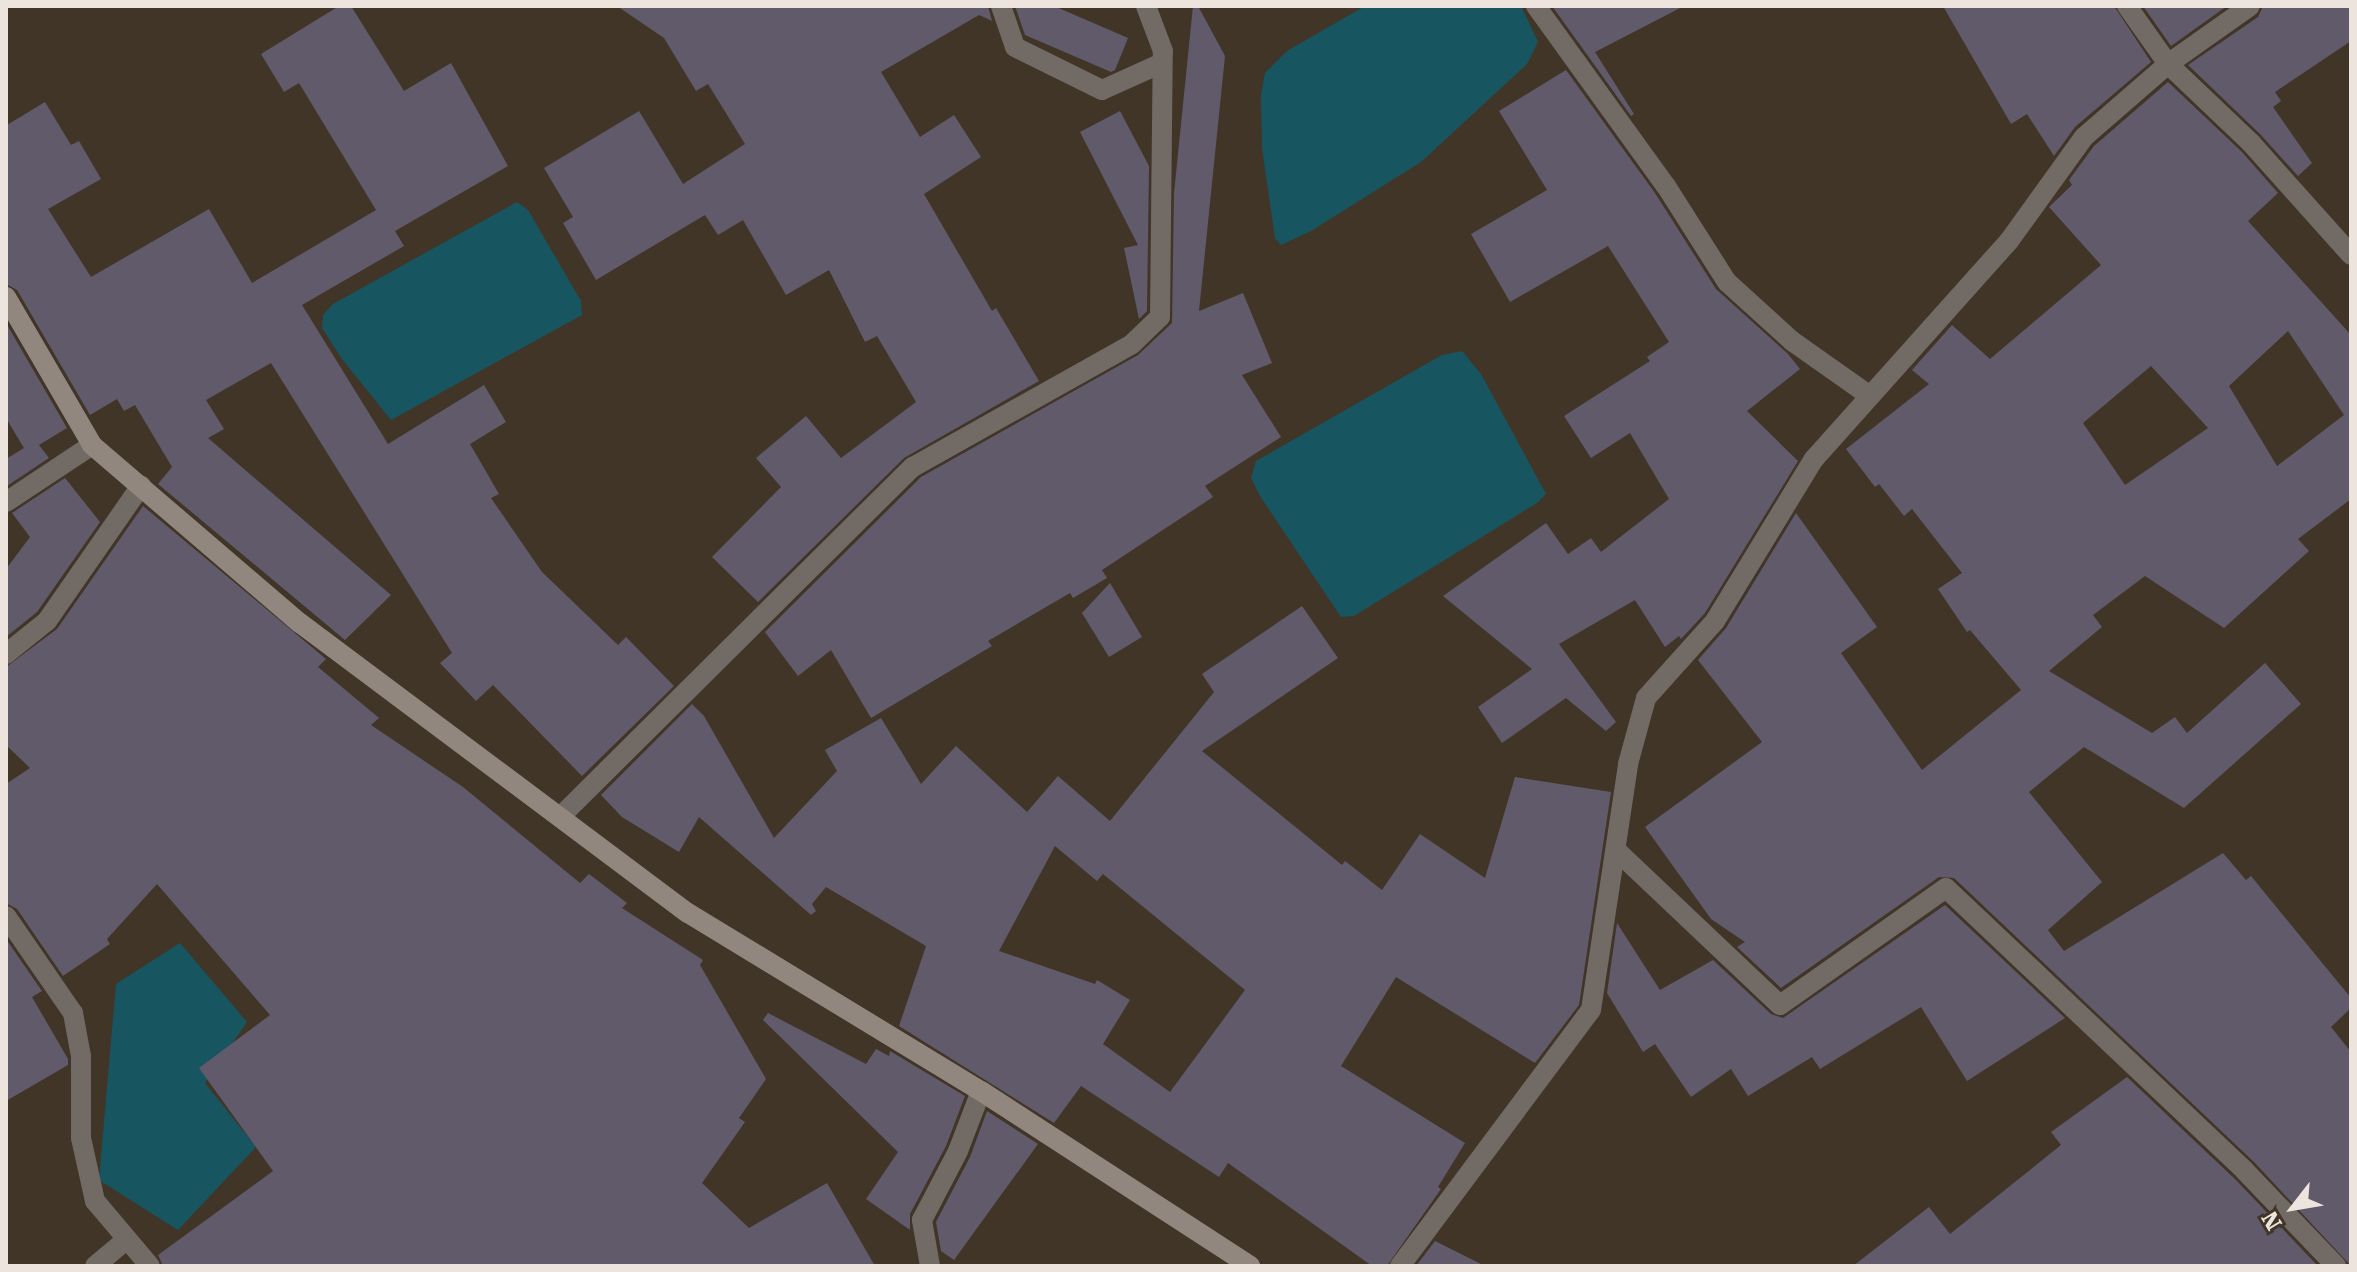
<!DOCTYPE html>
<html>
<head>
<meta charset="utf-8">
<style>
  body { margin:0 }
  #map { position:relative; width:2357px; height:1272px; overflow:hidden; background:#413528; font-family:"Roboto Serif",serif }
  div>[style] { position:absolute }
  .water>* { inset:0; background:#175661 }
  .building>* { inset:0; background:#605a6b }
  .street>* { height:20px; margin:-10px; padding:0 10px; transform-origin:10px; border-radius:10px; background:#726b65 }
  .secondary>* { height:20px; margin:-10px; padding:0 10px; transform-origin:10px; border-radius:10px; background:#92877e }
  span { translate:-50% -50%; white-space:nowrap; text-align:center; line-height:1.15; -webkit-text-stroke:7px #413528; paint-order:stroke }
  .frame { position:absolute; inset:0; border:8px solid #ede5dd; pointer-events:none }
  .north { position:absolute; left:2253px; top:1168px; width:80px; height:80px; -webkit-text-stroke:6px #413528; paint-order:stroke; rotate:239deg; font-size:22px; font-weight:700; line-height:32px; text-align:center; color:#ede5dd }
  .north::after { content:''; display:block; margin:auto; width:28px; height:36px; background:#ede5dd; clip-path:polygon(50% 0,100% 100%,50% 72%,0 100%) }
</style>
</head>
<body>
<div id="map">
  <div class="water">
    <i style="clip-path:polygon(1365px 6px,1521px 6px,1538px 42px,1527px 64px,1421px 162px,1311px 231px,1281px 245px,1275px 238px,1262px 148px,1261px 95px,1265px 73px,1287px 51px)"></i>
    <i style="clip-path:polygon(517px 202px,528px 210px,581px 301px,582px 315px,391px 420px,342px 359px,322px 328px,323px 315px,333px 304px)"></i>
    <i style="clip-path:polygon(1462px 351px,1481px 374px,1546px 494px,1537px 503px,1354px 616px,1341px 617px,1260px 496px,1251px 478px,1256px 461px,1442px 355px)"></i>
    <i style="clip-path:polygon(180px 943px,247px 1022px,205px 1083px,256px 1147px,178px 1230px,99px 1180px,116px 984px)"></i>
  </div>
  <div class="building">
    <i style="clip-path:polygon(339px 6px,351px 6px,404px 91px,451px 63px,508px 166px,395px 231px,404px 246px,302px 305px,388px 444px,484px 385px,506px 422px,470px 444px,499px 494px,491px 498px,542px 572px,618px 645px,626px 637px,674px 686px,582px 776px,493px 685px,476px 701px,440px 663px,452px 653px,271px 363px,206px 400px,224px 429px,208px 438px,391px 595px,345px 640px,158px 484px,172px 467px,135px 405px,124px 411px,117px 399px,90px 415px,17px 290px,6px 284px,7px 125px,45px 102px,71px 145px,79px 141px,101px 179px,48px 209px,91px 277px,209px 209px,252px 283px,376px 210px,299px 83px,284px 92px,261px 54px)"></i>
    <i style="clip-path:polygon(617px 6px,988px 6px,992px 21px,979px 15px,881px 72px,920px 137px,954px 115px,981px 157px,924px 194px,992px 311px,996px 308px,1039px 381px,904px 458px,758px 602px,712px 557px,781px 487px,756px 458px,806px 416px,841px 458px,916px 402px,877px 336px,865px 342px,829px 270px,786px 295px,743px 220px,718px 235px,705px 215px,596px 280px,563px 223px,573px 217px,544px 168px,639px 111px,683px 184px,745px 144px,708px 84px,696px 91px,664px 38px)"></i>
    <i style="clip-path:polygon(1015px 6px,1054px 6px,1128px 38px,1115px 70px,1111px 72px,1025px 35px)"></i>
    <i style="clip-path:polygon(1193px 6px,1198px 6px,1225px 56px,1199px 311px,1243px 293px,1272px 363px,1242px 375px,1281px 437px,1205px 486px,1213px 497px,1102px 570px,1107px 578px,1073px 598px,1070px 593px,988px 641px,992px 646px,871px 718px,831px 650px,798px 676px,765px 632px,921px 477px,1138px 355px,1172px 323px,1174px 193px)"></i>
    <i style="clip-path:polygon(1552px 6px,1684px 6px,1595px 52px,1634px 114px,1631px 116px,1588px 56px,1595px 52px,1588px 56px)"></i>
    <i style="clip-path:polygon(1943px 6px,2114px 6px,2151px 62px,2075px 127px,2054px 156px,2027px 114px,2011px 124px)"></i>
    <i style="clip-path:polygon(2143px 6px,2227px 6px,2171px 46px)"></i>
    <i style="clip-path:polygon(2263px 6px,2351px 6px,2351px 41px,2275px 92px,2281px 101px,2273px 107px,2312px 163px,2298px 176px,2260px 134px,2188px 65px,2258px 17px)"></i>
    <i style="clip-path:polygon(1566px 70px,1655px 193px,1716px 289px,1788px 354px,1800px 369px,1747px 411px,1798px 461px,1705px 613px,1681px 639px,1679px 636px,1665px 647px,1635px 600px,1559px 644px,1616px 722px,1606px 731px,1566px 698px,1502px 743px,1478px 707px,1532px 669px,1443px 596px,1546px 523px,1568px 554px,1591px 538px,1601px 552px,1669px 499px,1630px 433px,1591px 458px,1564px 416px,1650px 361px,1647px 357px,1669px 342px,1608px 246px,1510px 302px,1471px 234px,1547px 190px,1499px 111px)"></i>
    <i style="clip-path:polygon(evenodd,2168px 82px,2242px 152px,2278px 193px,2248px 221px,2351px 335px,2351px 499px,2298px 539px,2309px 551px,2224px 628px,2145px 576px,2093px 615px,2102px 627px,2049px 671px,2152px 733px,2175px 717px,2187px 733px,2265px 663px,2301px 704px,2184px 808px,2084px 747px,2029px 792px,2102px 882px,2048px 930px,2064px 951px,2223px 853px,2246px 880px,2251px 876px,2351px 998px,2351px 1008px,2331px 1027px,2351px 1052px,2351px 1266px,2254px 1162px,1954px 878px,1939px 877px,1781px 988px,1737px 947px,1745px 942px,1711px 919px,1645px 827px,1762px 742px,1698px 660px,1726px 628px,1796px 513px,1877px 627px,1841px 653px,1922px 770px,2021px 690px,1970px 630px,1967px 632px,1938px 589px,1962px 573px,1912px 509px,1904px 516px,1879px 484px,1875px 487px,1846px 449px,1929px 384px,1912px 370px,1952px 325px,1990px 359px,2101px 265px,2049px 207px,2072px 185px,2069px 180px,2094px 146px,2168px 82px,2288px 331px,2344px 415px,2277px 466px,2229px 386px,2288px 331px,2168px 82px,2151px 366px,2208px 428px,2125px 485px,2083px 423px,2151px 366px)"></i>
    <i style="clip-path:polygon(1120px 111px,1149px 166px,1147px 311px,1139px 319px,1124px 248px,1138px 245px,1080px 132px)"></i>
    <i style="clip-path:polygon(6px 323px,67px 428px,39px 445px,49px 458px,7px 486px,6px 459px,24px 448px,6px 418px)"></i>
    <i style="clip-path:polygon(65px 478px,100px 522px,37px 612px,6px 637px,6px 569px,30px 537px,12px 513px)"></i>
    <i style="clip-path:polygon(143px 506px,326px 659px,318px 667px,379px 718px,371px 725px,463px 787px,580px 883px,589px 874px,627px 903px,622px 908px,703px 960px,700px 965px,766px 1079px,739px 1118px,745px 1122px,702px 1183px,749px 1228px,827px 1183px,875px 1266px,163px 1266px,158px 1255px,273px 1171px,199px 1068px,270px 1015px,157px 884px,107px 939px,110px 944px,63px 976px,17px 909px,6px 903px,6px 784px,30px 768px,6px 745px,6px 667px,57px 629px)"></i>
    <i style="clip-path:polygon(1110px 583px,1142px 637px,1109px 657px,1082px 613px)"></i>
    <i style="clip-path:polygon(evenodd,1302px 606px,1338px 658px,1202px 751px,1342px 865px,1345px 861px,1382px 890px,1420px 834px,1485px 878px,1515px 777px,1611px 792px,1579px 1005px,1535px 1063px,1396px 977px,1341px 1066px,1465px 1143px,1438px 1187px,1441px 1189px,1387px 1266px,1372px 1266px,1228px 1163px,1219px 1177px,1081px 1086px,1054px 1123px,899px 1026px,926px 946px,826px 887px,812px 904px,816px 911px,811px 915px,699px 817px,679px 852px,622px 817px,601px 795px,692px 704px,704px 716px,774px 838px,837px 771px,825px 750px,881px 718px,921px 784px,956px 746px,1027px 812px,1058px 776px,1110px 821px,1214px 692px,1202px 674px,1302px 606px,1055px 846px,1097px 881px,1103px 874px,1245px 990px,1170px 1092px,1103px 1044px,1130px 1000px,1097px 980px,1095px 984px,999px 951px,1055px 846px)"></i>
    <i style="clip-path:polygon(1945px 905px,2065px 1018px,1967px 1081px,1921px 1007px,1820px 1069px,1812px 1057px,1748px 1096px,1731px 1069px,1691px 1097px,1655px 1044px,1643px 1052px,1607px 993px,1617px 923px,1660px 990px,1713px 960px,1771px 1014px,1783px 1018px)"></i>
    <i style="clip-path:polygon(6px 939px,42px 991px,32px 997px,68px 1059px,68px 1065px,6px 1101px)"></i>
    <i style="clip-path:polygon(768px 1013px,866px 1064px,876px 1049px,889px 1056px,890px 1051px,965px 1096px,946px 1146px,910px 1214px,910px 1230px,866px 1199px,898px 1152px,763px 1020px)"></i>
    <i style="clip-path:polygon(2127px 1077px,2236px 1180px,2318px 1266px,1853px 1266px,1929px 1207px,1950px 1234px,2061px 1145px,2051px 1132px)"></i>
    <i style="clip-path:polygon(987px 1111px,1038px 1144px,954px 1260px,941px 1251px,936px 1222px,970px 1157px)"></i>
    <i style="clip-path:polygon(1435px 1241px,1485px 1266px,1416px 1266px)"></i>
  </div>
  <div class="street">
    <i style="left:1001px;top:6px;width:43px;rotate:71.1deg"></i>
    <i style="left:1015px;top:47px;width:97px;rotate:26.3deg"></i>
    <i style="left:1102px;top:90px;width:66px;rotate:-24.2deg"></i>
    <i style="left:1536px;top:6px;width:222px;rotate:54.2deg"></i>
    <i style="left:1666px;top:186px;width:114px;rotate:57.6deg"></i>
    <i style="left:1727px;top:282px;width:88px;rotate:42.2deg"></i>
    <i style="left:1792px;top:341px;width:95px;rotate:35.2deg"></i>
    <i style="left:2127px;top:6px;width:71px;rotate:54.7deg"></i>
    <i style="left:2168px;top:64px;width:115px;rotate:43.6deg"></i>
    <i style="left:2251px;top:143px;width:150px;rotate:48.2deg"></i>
    <i style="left:6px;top:502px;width:103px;rotate:-33.5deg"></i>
    <i style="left:6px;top:654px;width:53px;rotate:-38.8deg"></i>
    <i style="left:47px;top:621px;width:165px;rotate:-55.2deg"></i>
    <i style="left:560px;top:817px;width:497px;rotate:-44.8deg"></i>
    <i style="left:913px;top:467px;width:251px;rotate:-29.3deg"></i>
    <i style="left:1132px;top:344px;width:39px;rotate:-44deg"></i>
    <i style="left:1160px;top:317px;width:266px;rotate:-89.4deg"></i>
    <i style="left:1163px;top:51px;width:48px;rotate:-110.7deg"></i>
    <i style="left:1617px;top:851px;width:224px;rotate:43.4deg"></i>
    <i style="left:1780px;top:1005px;width:203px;rotate:-35.2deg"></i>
    <i style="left:1946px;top:888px;width:412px;rotate:43.4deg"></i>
    <i style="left:2245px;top:1171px;width:132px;rotate:46.2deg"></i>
    <i style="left:6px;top:916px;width:118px;rotate:55.4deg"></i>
    <i style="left:73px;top:1013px;width:44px;rotate:79.5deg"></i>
    <i style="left:81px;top:1056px;width:82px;rotate:90deg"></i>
    <i style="left:81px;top:1138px;width:65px;rotate:77.5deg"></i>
    <i style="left:95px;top:1201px;width:85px;rotate:49.8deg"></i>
    <i style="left:95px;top:1266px;width:39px;rotate:-40deg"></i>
    <i style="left:930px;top:1266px;width:47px;rotate:-99.9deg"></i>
    <i style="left:922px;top:1220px;width:78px;rotate:-62.4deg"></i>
    <i style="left:958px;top:1151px;width:64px;rotate:-69deg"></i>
    <i style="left:1400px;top:1266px;width:319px;rotate:-53.3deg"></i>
    <i style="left:1591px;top:1010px;width:249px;rotate:-81.4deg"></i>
    <i style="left:1628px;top:764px;width:68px;rotate:-74.7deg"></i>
    <i style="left:1646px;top:698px;width:103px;rotate:-48.1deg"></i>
    <i style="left:1715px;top:621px;width:190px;rotate:-58.6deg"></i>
    <i style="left:1814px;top:459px;width:292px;rotate:-48.2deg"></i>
    <i style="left:2009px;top:241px;width:128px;rotate:-54.2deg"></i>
    <i style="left:2084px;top:137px;width:111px;rotate:-41deg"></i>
    <i style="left:2168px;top:64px;width:100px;rotate:-35.3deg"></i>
  </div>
  <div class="secondary">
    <i style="left:6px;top:297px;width:171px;rotate:59.8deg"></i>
    <i style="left:92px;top:445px;width:274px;rotate:40.6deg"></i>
    <i style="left:300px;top:623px;width:484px;rotate:36.8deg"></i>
    <i style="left:688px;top:913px;width:343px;rotate:31.3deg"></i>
    <i style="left:981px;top:1091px;width:321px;rotate:33deg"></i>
  </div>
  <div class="frame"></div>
  <div class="north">N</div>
</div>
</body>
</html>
